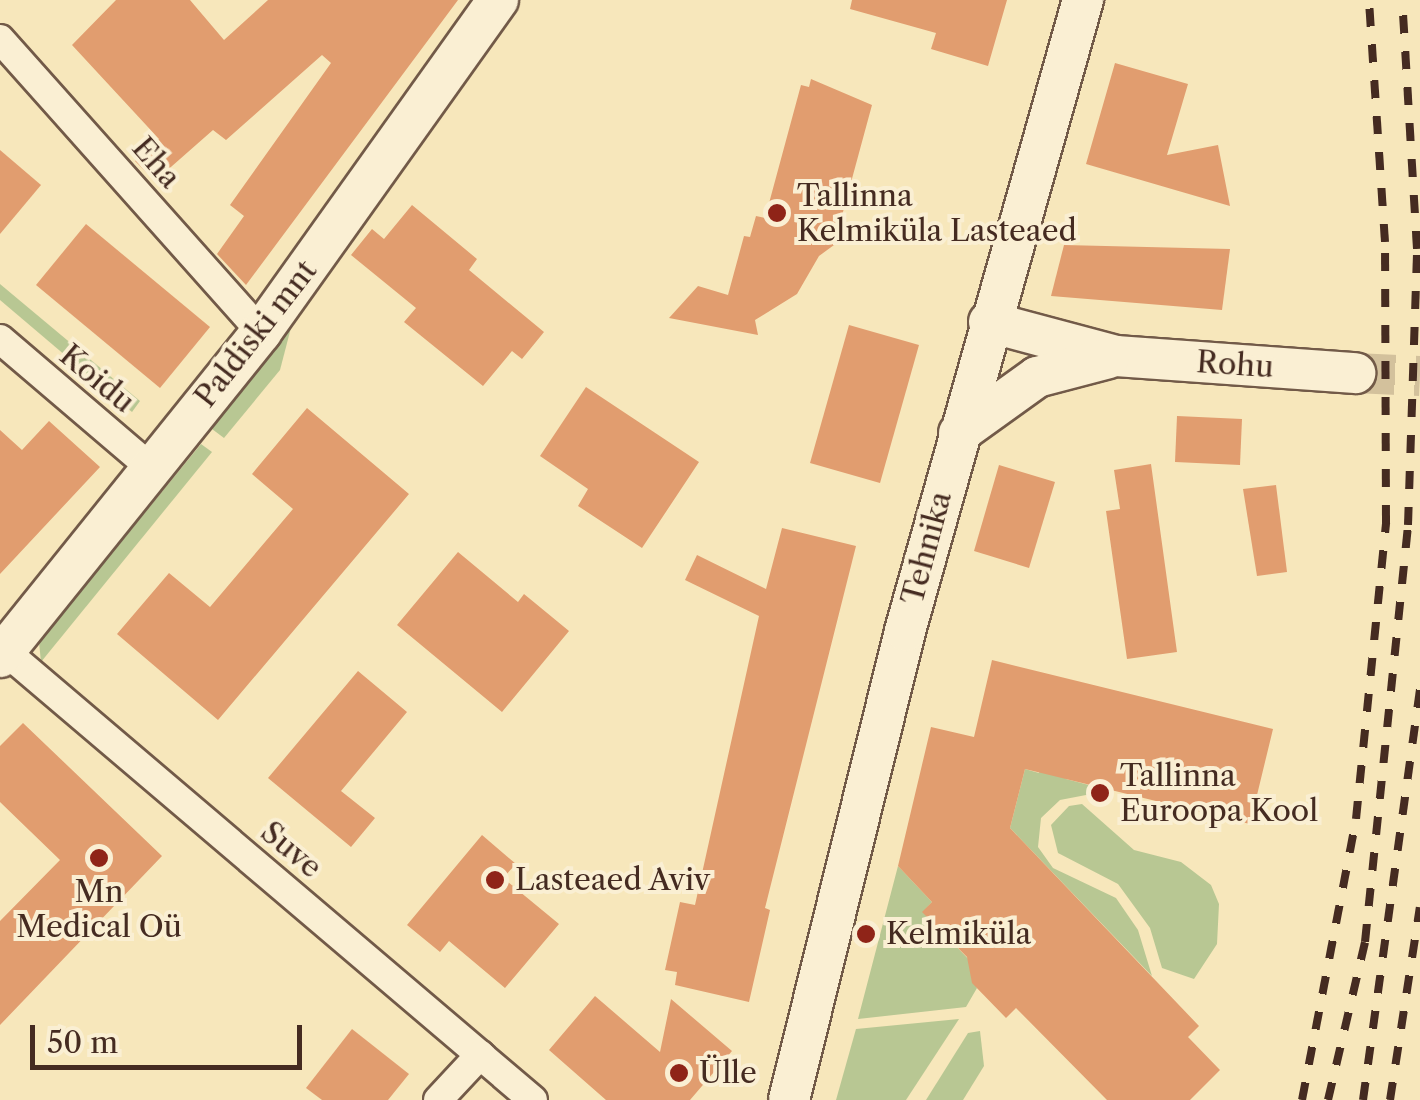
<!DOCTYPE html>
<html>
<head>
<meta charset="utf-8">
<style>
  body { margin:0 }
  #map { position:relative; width:1420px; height:1100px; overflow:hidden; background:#f7e7bb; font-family:"Libre Caslon Text",serif }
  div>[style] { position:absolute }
  .green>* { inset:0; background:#b8c793 }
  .building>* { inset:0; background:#e19d6f }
  .secondary-tunnel>* { height:40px; margin-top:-20px; transform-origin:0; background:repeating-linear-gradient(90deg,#d3c19c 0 40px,transparent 0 60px) }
  .roads { filter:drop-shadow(2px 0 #725a48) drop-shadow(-2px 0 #725a48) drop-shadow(0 2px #725a48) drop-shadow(0 -2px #725a48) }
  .street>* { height:28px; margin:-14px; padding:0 14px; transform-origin:14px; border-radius:14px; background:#faefd3 }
  .secondary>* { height:40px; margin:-20px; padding:0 20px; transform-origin:20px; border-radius:20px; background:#faefd3 }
  .rail>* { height:8px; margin-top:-4px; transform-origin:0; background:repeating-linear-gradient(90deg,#452b21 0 18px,transparent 0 36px) }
  .dots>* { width:28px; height:28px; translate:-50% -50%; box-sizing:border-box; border:5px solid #faefd3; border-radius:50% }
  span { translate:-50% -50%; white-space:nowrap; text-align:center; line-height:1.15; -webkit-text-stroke:8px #faefd3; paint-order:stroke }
  .street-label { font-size:30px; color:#452b21 }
  .poi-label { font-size:30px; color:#452b21 }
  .left { translate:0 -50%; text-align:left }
  .scale { position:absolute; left:30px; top:1025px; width:272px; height:45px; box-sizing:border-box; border:5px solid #452b21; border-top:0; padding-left:12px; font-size:30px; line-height:35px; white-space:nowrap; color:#452b21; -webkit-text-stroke:8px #faefd3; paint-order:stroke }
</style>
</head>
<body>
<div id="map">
  <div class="green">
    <i style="clip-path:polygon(0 284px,140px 401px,132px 412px,0 300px)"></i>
    <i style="clip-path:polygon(293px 320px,280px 370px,224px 438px,212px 429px)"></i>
    <i style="clip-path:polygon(201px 444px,212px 452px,41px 662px,39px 642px)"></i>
    <i style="clip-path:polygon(1043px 754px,1066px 779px,1108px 790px,1105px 803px,1086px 795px,1060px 800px,1041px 818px,1038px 847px,1053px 868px,1116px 898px,1138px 930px,1152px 976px,1010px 828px,1025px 769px,1039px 773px)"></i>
    <i style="clip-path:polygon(1082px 804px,1134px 850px,1181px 862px,1211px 885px,1219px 904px,1217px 944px,1194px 979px,1162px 968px,1150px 928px,1118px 884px,1058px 853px,1051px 825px,1069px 806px)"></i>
    <i style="clip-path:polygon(898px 866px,932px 902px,923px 912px,978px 969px,971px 977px,977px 988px,966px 1007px,858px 1019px)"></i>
    <i style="clip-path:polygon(959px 1019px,906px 1100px,836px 1100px,856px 1029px)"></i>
    <i style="clip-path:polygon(980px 1031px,984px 1066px,963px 1100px,926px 1100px,968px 1033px)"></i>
  </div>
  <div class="building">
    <i style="clip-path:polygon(116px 0,190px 0,224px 40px,268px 0,458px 0,246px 285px,217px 254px,244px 216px,230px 205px,331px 63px,322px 55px,226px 140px,213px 130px,155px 181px,135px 161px,159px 139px,72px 45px)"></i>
    <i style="clip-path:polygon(852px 0,1007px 0,988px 66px,931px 49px,936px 33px,850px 9px)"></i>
    <i style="clip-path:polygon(1115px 63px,1188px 84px,1167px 155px,1218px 145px,1230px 206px,1086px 164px)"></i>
    <i style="clip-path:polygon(811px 79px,872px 105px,834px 245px,819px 256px,797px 294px,755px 320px,758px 335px,669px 318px,698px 286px,728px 295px,744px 236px,750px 237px,756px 216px,765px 218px,801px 85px,809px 87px)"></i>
    <i style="clip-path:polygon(0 150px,41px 185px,0 234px)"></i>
    <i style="clip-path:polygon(412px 205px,477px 259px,469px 270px,544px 332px,522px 359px,512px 351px,483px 386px,404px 322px,416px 308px,351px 255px,372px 229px,384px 239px)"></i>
    <i style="clip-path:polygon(86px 224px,210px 327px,160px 388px,36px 285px)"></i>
    <i style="clip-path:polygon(1064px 245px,1230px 249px,1222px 310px,1051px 296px)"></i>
    <i style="clip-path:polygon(849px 325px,919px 345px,880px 483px,810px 463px)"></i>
    <i style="clip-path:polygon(586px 387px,699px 462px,642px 548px,578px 506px,588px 489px,540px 456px)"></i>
    <i style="clip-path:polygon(307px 408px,409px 494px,218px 720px,117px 634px,169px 573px,210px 607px,293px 509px,252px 474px)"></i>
    <i style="clip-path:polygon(1177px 416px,1242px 419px,1240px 465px,1175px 462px)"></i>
    <i style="clip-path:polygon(49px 421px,100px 467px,0 574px,0 430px,22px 450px)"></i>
    <i style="clip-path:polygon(1151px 464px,1177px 652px,1127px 659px,1106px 511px,1120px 509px,1114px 470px)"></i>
    <i style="clip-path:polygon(999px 465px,1055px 482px,1029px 568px,974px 551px)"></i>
    <i style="clip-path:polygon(1276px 485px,1287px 572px,1257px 576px,1243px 489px)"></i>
    <i style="clip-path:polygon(782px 528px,856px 546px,765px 908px,770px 910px,749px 1002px,675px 985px,677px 972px,665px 970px,680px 902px,695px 905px,759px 616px,685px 580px,697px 555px,766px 589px)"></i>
    <i style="clip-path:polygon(458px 552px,518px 602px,524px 594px,569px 631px,502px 712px,397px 625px)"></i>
    <i style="clip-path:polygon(992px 660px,1273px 729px,1250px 824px,1025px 769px,1010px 828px,1199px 1026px,1188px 1037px,1220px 1070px,1190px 1100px,1107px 1100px,1016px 1008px,1006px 1018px,972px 983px,967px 957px,922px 912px,932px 902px,898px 866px,931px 727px,974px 737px)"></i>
    <i style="clip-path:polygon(358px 671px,407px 712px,341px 791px,375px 818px,351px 847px,268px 778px)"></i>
    <i style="clip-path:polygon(23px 723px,162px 856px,0 1025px,0 921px,60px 860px,0 802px,0 746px)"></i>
    <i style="clip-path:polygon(482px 835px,516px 864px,503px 878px,559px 924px,505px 988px,449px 941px,440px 952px,407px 925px)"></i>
    <i style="clip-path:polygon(595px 996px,660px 1052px,671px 999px,732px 1051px,690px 1100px,606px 1100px,549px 1050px)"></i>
    <i style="clip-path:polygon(352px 1029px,409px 1074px,388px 1100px,322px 1100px,306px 1088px)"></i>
  </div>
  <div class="secondary-tunnel">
    <i style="left:1355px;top:373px;width:65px;rotate:2.6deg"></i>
  </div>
  <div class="roads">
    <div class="street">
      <i style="left:0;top:39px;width:392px;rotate:48.3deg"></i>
      <i style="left:0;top:339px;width:200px;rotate:40.5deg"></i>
      <i style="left:5px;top:651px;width:693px;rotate:40.38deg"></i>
      <i style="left:438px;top:1100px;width:62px;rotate:-47deg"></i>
    </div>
    <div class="secondary">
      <i style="left:989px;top:322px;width:131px;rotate:15deg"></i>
      <i style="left:1116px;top:356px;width:240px;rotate:4.1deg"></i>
      <i style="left:959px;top:433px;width:96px;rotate:-35.7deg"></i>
      <i style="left:1037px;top:377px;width:74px;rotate:-14.8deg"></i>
      <i style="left:0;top:657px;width:417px;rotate:-51.2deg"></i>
      <i style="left:261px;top:332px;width:408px;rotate:-54.5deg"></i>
      <i style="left:789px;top:1100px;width:483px;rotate:-76.1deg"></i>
      <i style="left:905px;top:631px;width:656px;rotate:-74.25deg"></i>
    </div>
  </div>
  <div class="rail">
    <i style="left:1302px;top:1100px;width:286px;rotate:-79.1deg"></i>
    <i style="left:1356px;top:819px;width:298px;rotate:-84.2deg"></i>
    <i style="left:1386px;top:523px;width:281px;rotate:-90.2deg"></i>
    <i style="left:1385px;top:242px;width:243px;rotate:-93.8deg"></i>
    <i style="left:1328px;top:1100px;width:162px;rotate:-76.8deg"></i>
    <i style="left:1365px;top:942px;width:419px;rotate:-84.1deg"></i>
    <i style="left:1408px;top:525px;width:276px;rotate:-88.1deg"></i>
    <i style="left:1417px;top:249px;width:249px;rotate:-93.4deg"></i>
    <i style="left:1363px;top:1100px;width:416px;rotate:-82.1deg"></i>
    <i style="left:1390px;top:1100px;width:195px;rotate:-81.2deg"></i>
  </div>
  <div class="dots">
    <i style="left:777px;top:213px;background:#8f2418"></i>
    <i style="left:1100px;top:793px;background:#8f2418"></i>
    <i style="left:99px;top:858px;background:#8f2418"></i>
    <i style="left:495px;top:880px;background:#8f2418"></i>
    <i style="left:866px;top:934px;background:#8f2418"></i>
    <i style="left:679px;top:1073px;background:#8f2418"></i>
  </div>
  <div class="street-label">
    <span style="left:156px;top:163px;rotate:49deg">Eha</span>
    <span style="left:256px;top:334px;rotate:-52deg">Paldiski mnt</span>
    <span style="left:1235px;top:365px;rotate:4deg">Rohu</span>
    <span style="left:97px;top:379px;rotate:40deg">Koidu</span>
    <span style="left:927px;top:548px;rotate:-75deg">Tehnika</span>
    <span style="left:291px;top:850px;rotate:40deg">Suve</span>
  </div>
  <div class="poi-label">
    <span class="left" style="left:797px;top:213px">Tallinna<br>Kelmiküla Lasteaed</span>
    <span class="left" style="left:1120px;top:793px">Tallinna<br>Euroopa Kool</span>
    <span class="left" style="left:515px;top:880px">Lasteaed Aviv</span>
    <span style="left:99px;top:909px">Mn<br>Medical Oü</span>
    <span class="left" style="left:886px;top:934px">Kelmiküla</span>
    <span class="left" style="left:699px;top:1073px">Ülle</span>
  </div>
  <div class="scale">50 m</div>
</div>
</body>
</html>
